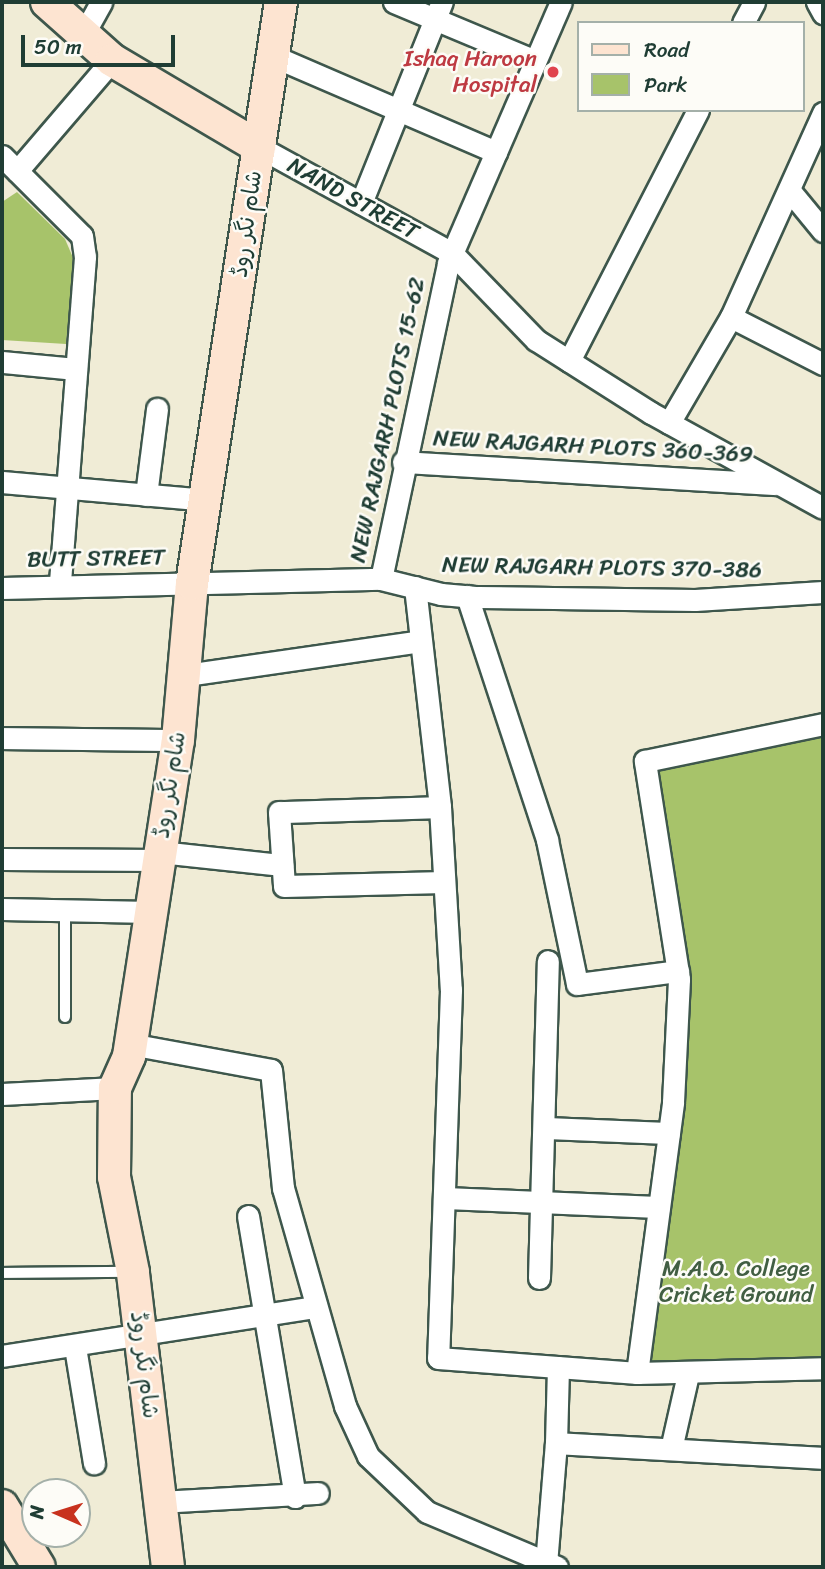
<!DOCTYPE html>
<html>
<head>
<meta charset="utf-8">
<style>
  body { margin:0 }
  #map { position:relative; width:825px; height:1569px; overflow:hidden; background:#f0ecd6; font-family:Sriracha,"Playpen Sans Arabic",sans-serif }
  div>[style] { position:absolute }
  .green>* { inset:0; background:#a7c36a }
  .roads { filter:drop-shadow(2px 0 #3e574c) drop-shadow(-2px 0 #3e574c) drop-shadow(0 2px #3e574c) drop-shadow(0 -2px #3e574c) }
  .lane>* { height:10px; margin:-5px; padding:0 5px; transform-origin:5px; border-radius:5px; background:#fff }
  .street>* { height:21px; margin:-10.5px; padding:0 10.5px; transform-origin:10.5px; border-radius:10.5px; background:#fff }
  .secondary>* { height:32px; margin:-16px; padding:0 16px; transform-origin:16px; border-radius:16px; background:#fde4d1 }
  .dots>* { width:19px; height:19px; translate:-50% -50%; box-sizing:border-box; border:4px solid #fdfcf7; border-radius:50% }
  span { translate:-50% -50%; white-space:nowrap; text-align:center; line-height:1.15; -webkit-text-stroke:5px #fdfcf7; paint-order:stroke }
  .health-label { font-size:23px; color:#be3a42 }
  .right { translate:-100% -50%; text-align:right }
  .street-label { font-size:23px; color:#1f3d34 }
  .park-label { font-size:23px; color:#415e42 }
  .frame { position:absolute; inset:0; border:4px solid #1f3d34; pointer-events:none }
  .legend { position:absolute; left:577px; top:21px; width:228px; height:91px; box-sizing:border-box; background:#fdfcf7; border:2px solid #a4b0a9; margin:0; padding:9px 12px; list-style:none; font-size:21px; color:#1f3d34 }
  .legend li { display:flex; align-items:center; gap:14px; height:35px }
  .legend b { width:35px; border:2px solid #a4b0a9 }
  .north { position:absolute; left:21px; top:1478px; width:70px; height:70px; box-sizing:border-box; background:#fdfcf7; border:2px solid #a4b0a9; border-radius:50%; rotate:273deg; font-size:19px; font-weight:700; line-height:28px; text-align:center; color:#1f3d34 }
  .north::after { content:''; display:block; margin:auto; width:24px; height:32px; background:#c8321e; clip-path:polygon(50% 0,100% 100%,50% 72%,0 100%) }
  .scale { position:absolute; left:21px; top:35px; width:154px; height:32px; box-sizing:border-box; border:4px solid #1f3d34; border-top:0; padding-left:9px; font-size:21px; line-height:24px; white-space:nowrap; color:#1f3d34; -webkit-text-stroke:5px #fdfcf7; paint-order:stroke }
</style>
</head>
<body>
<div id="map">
  <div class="green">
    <i style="clip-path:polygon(17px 192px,65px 239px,74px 260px,66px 344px,2px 340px,2px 202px)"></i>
    <i style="clip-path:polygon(823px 732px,823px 1367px,637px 1373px,678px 971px,645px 761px)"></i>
  </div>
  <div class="roads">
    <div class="lane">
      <i style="left:65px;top:1017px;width:107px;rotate:-90deg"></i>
      <i style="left:2px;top:1273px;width:126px;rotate:-0.5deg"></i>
    </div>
    <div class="street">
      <i style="left:394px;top:2px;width:153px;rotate:22.7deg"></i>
      <i style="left:817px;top:2px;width:13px;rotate:61deg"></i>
      <i style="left:743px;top:23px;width:24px;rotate:-62deg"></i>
      <i style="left:83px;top:35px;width:38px;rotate:-61deg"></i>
      <i style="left:273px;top:56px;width:243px;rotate:23.3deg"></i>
      <i style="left:259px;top:147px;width:220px;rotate:28.8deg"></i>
      <i style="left:452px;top:253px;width:121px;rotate:46deg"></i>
      <i style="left:536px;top:340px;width:136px;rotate:32.4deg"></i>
      <i style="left:651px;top:413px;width:196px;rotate:28.9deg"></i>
      <i style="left:2px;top:156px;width:113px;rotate:45deg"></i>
      <i style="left:82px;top:236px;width:21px;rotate:82deg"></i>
      <i style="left:85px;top:257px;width:328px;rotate:94.4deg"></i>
      <i style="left:17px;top:171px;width:146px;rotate:-49.4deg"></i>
      <i style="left:790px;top:191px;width:52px;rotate:50.5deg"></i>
      <i style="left:361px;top:203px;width:217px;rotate:-68.1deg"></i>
      <i style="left:731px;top:317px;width:103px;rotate:27.1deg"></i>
      <i style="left:569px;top:361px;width:282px;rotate:-62.8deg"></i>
      <i style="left:2px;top:362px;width:74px;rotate:5.4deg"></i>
      <i style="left:669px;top:423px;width:123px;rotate:-59.7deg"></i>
      <i style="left:731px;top:317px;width:224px;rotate:-65.7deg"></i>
      <i style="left:403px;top:462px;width:373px;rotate:3.4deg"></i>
      <i style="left:2px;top:482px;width:206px;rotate:5deg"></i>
      <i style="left:146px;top:495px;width:87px;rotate:-82.7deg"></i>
      <i style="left:381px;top:579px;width:323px;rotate:-78deg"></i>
      <i style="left:448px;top:263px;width:284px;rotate:-66.6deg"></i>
      <i style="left:415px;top:587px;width:221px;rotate:83.5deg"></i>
      <i style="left:440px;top:807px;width:183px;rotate:86.6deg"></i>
      <i style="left:451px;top:990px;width:368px;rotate:92deg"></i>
      <i style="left:438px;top:1358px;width:200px;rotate:4.3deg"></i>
      <i style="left:637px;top:1373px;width:186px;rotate:-1.5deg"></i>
      <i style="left:2px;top:588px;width:379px;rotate:-1.4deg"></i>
      <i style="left:381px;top:579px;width:62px;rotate:14deg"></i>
      <i style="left:441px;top:594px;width:37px;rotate:5deg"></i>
      <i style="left:478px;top:597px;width:217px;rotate:0.8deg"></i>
      <i style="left:695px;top:600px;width:128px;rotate:-3.6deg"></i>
      <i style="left:467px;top:596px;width:257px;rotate:71.8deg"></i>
      <i style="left:547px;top:840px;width:147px;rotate:78.2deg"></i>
      <i style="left:577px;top:984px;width:102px;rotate:-7.3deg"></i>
      <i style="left:186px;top:675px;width:237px;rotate:-8.2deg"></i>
      <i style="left:2px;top:738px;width:176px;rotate:0.7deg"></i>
      <i style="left:440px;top:807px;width:161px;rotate:178.2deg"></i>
      <i style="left:279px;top:812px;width:74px;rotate:86.1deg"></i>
      <i style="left:284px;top:886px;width:160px;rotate:-1.4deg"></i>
      <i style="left:160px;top:852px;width:123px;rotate:6.1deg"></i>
      <i style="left:2px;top:859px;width:157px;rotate:0.4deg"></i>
      <i style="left:2px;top:909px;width:149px;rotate:1.2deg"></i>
      <i style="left:130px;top:1044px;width:143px;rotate:10.4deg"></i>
      <i style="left:271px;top:1070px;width:119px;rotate:84.2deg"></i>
      <i style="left:283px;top:1188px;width:227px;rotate:74.1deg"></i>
      <i style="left:345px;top:1406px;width:55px;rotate:65.3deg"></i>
      <i style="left:368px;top:1456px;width:81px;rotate:43.5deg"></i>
      <i style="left:427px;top:1512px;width:141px;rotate:22.9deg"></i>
      <i style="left:2px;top:1094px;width:113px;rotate:-3deg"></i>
      <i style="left:545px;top:1128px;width:124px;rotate:2.3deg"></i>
      <i style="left:444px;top:1198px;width:215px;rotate:2.4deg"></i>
      <i style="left:248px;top:1216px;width:285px;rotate:80.5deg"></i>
      <i style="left:539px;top:1278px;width:317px;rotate:-88.4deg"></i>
      <i style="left:75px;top:1347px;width:118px;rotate:80.7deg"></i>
      <i style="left:2px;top:1356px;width:318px;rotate:-8.9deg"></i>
      <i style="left:558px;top:1367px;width:76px;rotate:91.5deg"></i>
      <i style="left:556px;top:1443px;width:267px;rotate:3.2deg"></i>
      <i style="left:637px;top:1373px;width:273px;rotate:-82.4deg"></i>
      <i style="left:673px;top:1102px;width:123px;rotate:-87.2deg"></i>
      <i style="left:679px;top:979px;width:221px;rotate:-98.9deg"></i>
      <i style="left:645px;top:761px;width:182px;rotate:-11.7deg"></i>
      <i style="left:671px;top:1449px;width:77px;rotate:-77.2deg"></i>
      <i style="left:161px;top:1502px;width:157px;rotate:-3.3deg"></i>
      <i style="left:546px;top:1564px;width:121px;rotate:-85.3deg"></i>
    </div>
    <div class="secondary">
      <i style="left:47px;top:2px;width:87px;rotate:41.7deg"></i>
      <i style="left:112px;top:60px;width:171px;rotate:30.6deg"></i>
      <i style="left:2px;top:1506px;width:71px;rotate:58.8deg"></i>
      <i style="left:168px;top:1567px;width:297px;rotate:-96.8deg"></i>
      <i style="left:133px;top:1272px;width:97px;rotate:-101.3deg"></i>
      <i style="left:114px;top:1177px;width:89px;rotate:-89.4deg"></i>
      <i style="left:115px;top:1088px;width:35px;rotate:-66deg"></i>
      <i style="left:129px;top:1056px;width:320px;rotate:-81.2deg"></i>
      <i style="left:178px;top:740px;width:157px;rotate:-84.9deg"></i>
      <i style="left:192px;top:584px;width:589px;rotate:-81.31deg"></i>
    </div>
  </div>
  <div class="dots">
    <i style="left:553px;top:72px;background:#e0444e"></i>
  </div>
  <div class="health-label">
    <span class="right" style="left:537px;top:72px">Ishaq Haroon<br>Hospital</span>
  </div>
  <div class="street-label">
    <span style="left:353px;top:199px;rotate:29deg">NAND STREET</span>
    <span style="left:247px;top:224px;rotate:-82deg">شام نگر روڈ</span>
    <span style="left:388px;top:420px;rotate:-78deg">NEW RAJGARH PLOTS 15-62</span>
    <span style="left:593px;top:447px;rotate:3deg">NEW RAJGARH PLOTS 360-369</span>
    <span style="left:96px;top:559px;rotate:-1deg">BUTT STREET</span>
    <span style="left:602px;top:568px;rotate:1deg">NEW RAJGARH PLOTS 370-386</span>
    <span style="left:170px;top:785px;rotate:-81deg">شام نگر روڈ</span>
    <span style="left:144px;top:1365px;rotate:83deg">شام نگر روڈ</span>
  </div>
  <div class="park-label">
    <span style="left:736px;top:1282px">M.A.O. College<br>Cricket Ground</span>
  </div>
  <div class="frame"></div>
  <ul class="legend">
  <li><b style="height:9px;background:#fde4d1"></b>Road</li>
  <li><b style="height:19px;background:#a7c36a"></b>Park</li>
  </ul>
  <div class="north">N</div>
  <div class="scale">50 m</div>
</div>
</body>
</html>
